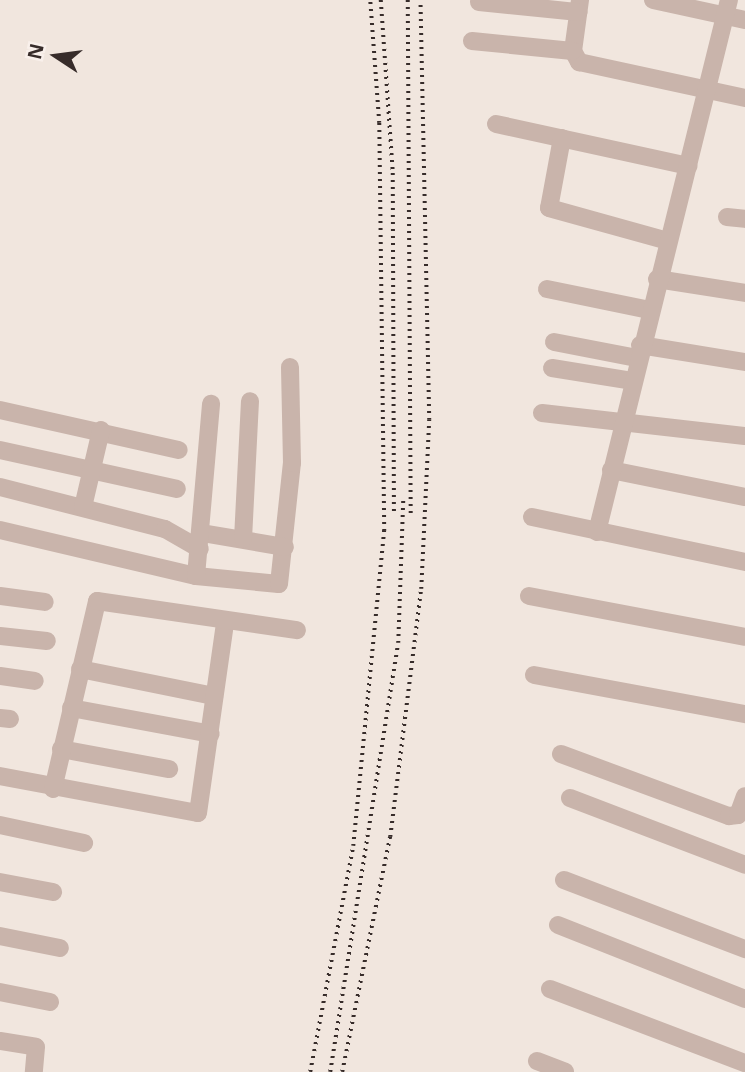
<!DOCTYPE html>
<html>
<head>
<meta charset="utf-8">
<style>
  body { margin:0 }
  #map { position:relative; width:745px; height:1072px; overflow:hidden; background:#f1e6de; font-family:"Open Sans",sans-serif }
  div>[style] { position:absolute }
  .minor>* { height:18px; margin:-9px; padding:0 9px; transform-origin:9px; border-radius:9px; background:#c9b4ab }
  .rail>* { height:3.5px; margin-top:-1.75px; transform-origin:0; background:repeating-linear-gradient(90deg,#372c2a 0 2px,transparent 0 7px) }
  span { translate:-50% -50%; white-space:nowrap; text-align:center; line-height:1.15; -webkit-text-stroke:7px #f9f0eb; paint-order:stroke }
  .north { position:absolute; left:21px; top:21px; width:70px; height:70px; -webkit-text-stroke:5px #f9f0eb; paint-order:stroke; rotate:283deg; font-size:19px; font-weight:700; line-height:28px; text-align:center; color:#372c2a }
  .north::after { content:''; display:block; margin:auto; width:24px; height:32px; background:#372c2a; clip-path:polygon(50% 0,100% 100%,50% 72%,0 100%) }
</style>
</head>
<body>
<div id="map">
  <div class="minor">
    <i style="left:580px;top:0;width:51px;rotate:97.8deg"></i>
    <i style="left:573px;top:51px;width:13px;rotate:61deg"></i>
    <i style="left:579px;top:62px;width:170px;rotate:12.2deg"></i>
    <i style="left:653px;top:0;width:94px;rotate:12.3deg"></i>
    <i style="left:479px;top:2px;width:100px;rotate:5.8deg"></i>
    <i style="left:472px;top:41px;width:101px;rotate:5.7deg"></i>
    <i style="left:496px;top:124px;width:197px;rotate:12.3deg"></i>
    <i style="left:562px;top:138px;width:71px;rotate:100.5deg"></i>
    <i style="left:549px;top:208px;width:123px;rotate:15.5deg"></i>
    <i style="left:727px;top:217px;width:18px;rotate:6deg"></i>
    <i style="left:657px;top:279px;width:89px;rotate:9deg"></i>
    <i style="left:547px;top:289px;width:104px;rotate:11.6deg"></i>
    <i style="left:554px;top:342px;width:85px;rotate:10.9deg"></i>
    <i style="left:640px;top:345px;width:106px;rotate:9.2deg"></i>
    <i style="left:552px;top:368px;width:81px;rotate:9.2deg"></i>
    <i style="left:0;top:410px;width:183px;rotate:12.6deg"></i>
    <i style="left:542px;top:413px;width:204px;rotate:6.5deg"></i>
    <i style="left:0;top:450px;width:181px;rotate:12.4deg"></i>
    <i style="left:611px;top:470px;width:137px;rotate:11.4deg"></i>
    <i style="left:0;top:487px;width:170px;rotate:14.3deg"></i>
    <i style="left:165px;top:529px;width:40px;rotate:29.7deg"></i>
    <i style="left:83px;top:507px;width:79px;rotate:-76.8deg"></i>
    <i style="left:532px;top:517px;width:218px;rotate:11.9deg"></i>
    <i style="left:0;top:530px;width:201px;rotate:13.2deg"></i>
    <i style="left:196px;top:576px;width:83px;rotate:5.5deg"></i>
    <i style="left:279px;top:584px;width:122px;rotate:-83.9deg"></i>
    <i style="left:292px;top:463px;width:96px;rotate:-91.2deg"></i>
    <i style="left:597px;top:532px;width:548px;rotate:-76.07deg"></i>
    <i style="left:202px;top:533px;width:84px;rotate:9.6deg"></i>
    <i style="left:243px;top:539px;width:138px;rotate:-87.1deg"></i>
    <i style="left:196px;top:576px;width:173px;rotate:-85deg"></i>
    <i style="left:0;top:596px;width:45px;rotate:7.6deg"></i>
    <i style="left:529px;top:596px;width:220px;rotate:10.7deg"></i>
    <i style="left:0;top:636px;width:47px;rotate:6.1deg"></i>
    <i style="left:80px;top:669px;width:137px;rotate:11.4deg"></i>
    <i style="left:534px;top:675px;width:215px;rotate:10.5deg"></i>
    <i style="left:0;top:676px;width:35px;rotate:8deg"></i>
    <i style="left:71px;top:708px;width:142px;rotate:10.5deg"></i>
    <i style="left:0;top:718px;width:10px;rotate:6deg"></i>
    <i style="left:61px;top:749px;width:110px;rotate:10.5deg"></i>
    <i style="left:561px;top:754px;width:179px;rotate:20.3deg"></i>
    <i style="left:729px;top:816px;width:9px;rotate:-6deg"></i>
    <i style="left:738px;top:815px;width:20px;rotate:-70deg"></i>
    <i style="left:0;top:776px;width:201px;rotate:10.6deg"></i>
    <i style="left:198px;top:813px;width:192px;rotate:-81.9deg"></i>
    <i style="left:53px;top:789px;width:193px;rotate:-76.8deg"></i>
    <i style="left:97px;top:601px;width:202px;rotate:8.3deg"></i>
    <i style="left:570px;top:798px;width:187px;rotate:20.9deg"></i>
    <i style="left:0;top:825px;width:86px;rotate:12.1deg"></i>
    <i style="left:564px;top:880px;width:194px;rotate:20.9deg"></i>
    <i style="left:0;top:882px;width:54px;rotate:10.7deg"></i>
    <i style="left:558px;top:925px;width:201px;rotate:21.6deg"></i>
    <i style="left:0;top:936px;width:61px;rotate:11.3deg"></i>
    <i style="left:550px;top:989px;width:209px;rotate:20.8deg"></i>
    <i style="left:0;top:992px;width:51px;rotate:11.3deg"></i>
    <i style="left:0;top:1041px;width:36px;rotate:9deg"></i>
    <i style="left:36px;top:1047px;width:25px;rotate:95deg"></i>
    <i style="left:537px;top:1061px;width:30px;rotate:21deg"></i>
  </div>
  <div class="rail">
    <i style="left:381px;top:0;width:173px;rotate:86deg"></i>
    <i style="left:393px;top:173px;width:341px;rotate:89.8deg"></i>
    <i style="left:408px;top:0;width:514px;rotate:89.67deg"></i>
    <i style="left:310px;top:1072px;width:230px;rotate:-79.2deg"></i>
    <i style="left:353px;top:846px;width:317px;rotate:-84.4deg"></i>
    <i style="left:384px;top:531px;width:408px;rotate:-90.7deg"></i>
    <i style="left:379px;top:123px;width:123px;rotate:-94.2deg"></i>
    <i style="left:330px;top:1072px;width:434px;rotate:-81deg"></i>
    <i style="left:398px;top:643px;width:143px;rotate:-88deg"></i>
    <i style="left:342px;top:1072px;width:240px;rotate:-78.5deg"></i>
    <i style="left:390px;top:837px;width:250px;rotate:-82.9deg"></i>
    <i style="left:421px;top:589px;width:169px;rotate:-87.3deg"></i>
    <i style="left:429px;top:420px;width:420px;rotate:-91.2deg"></i>
  </div>
  <div class="north">N</div>
</div>
</body>
</html>
